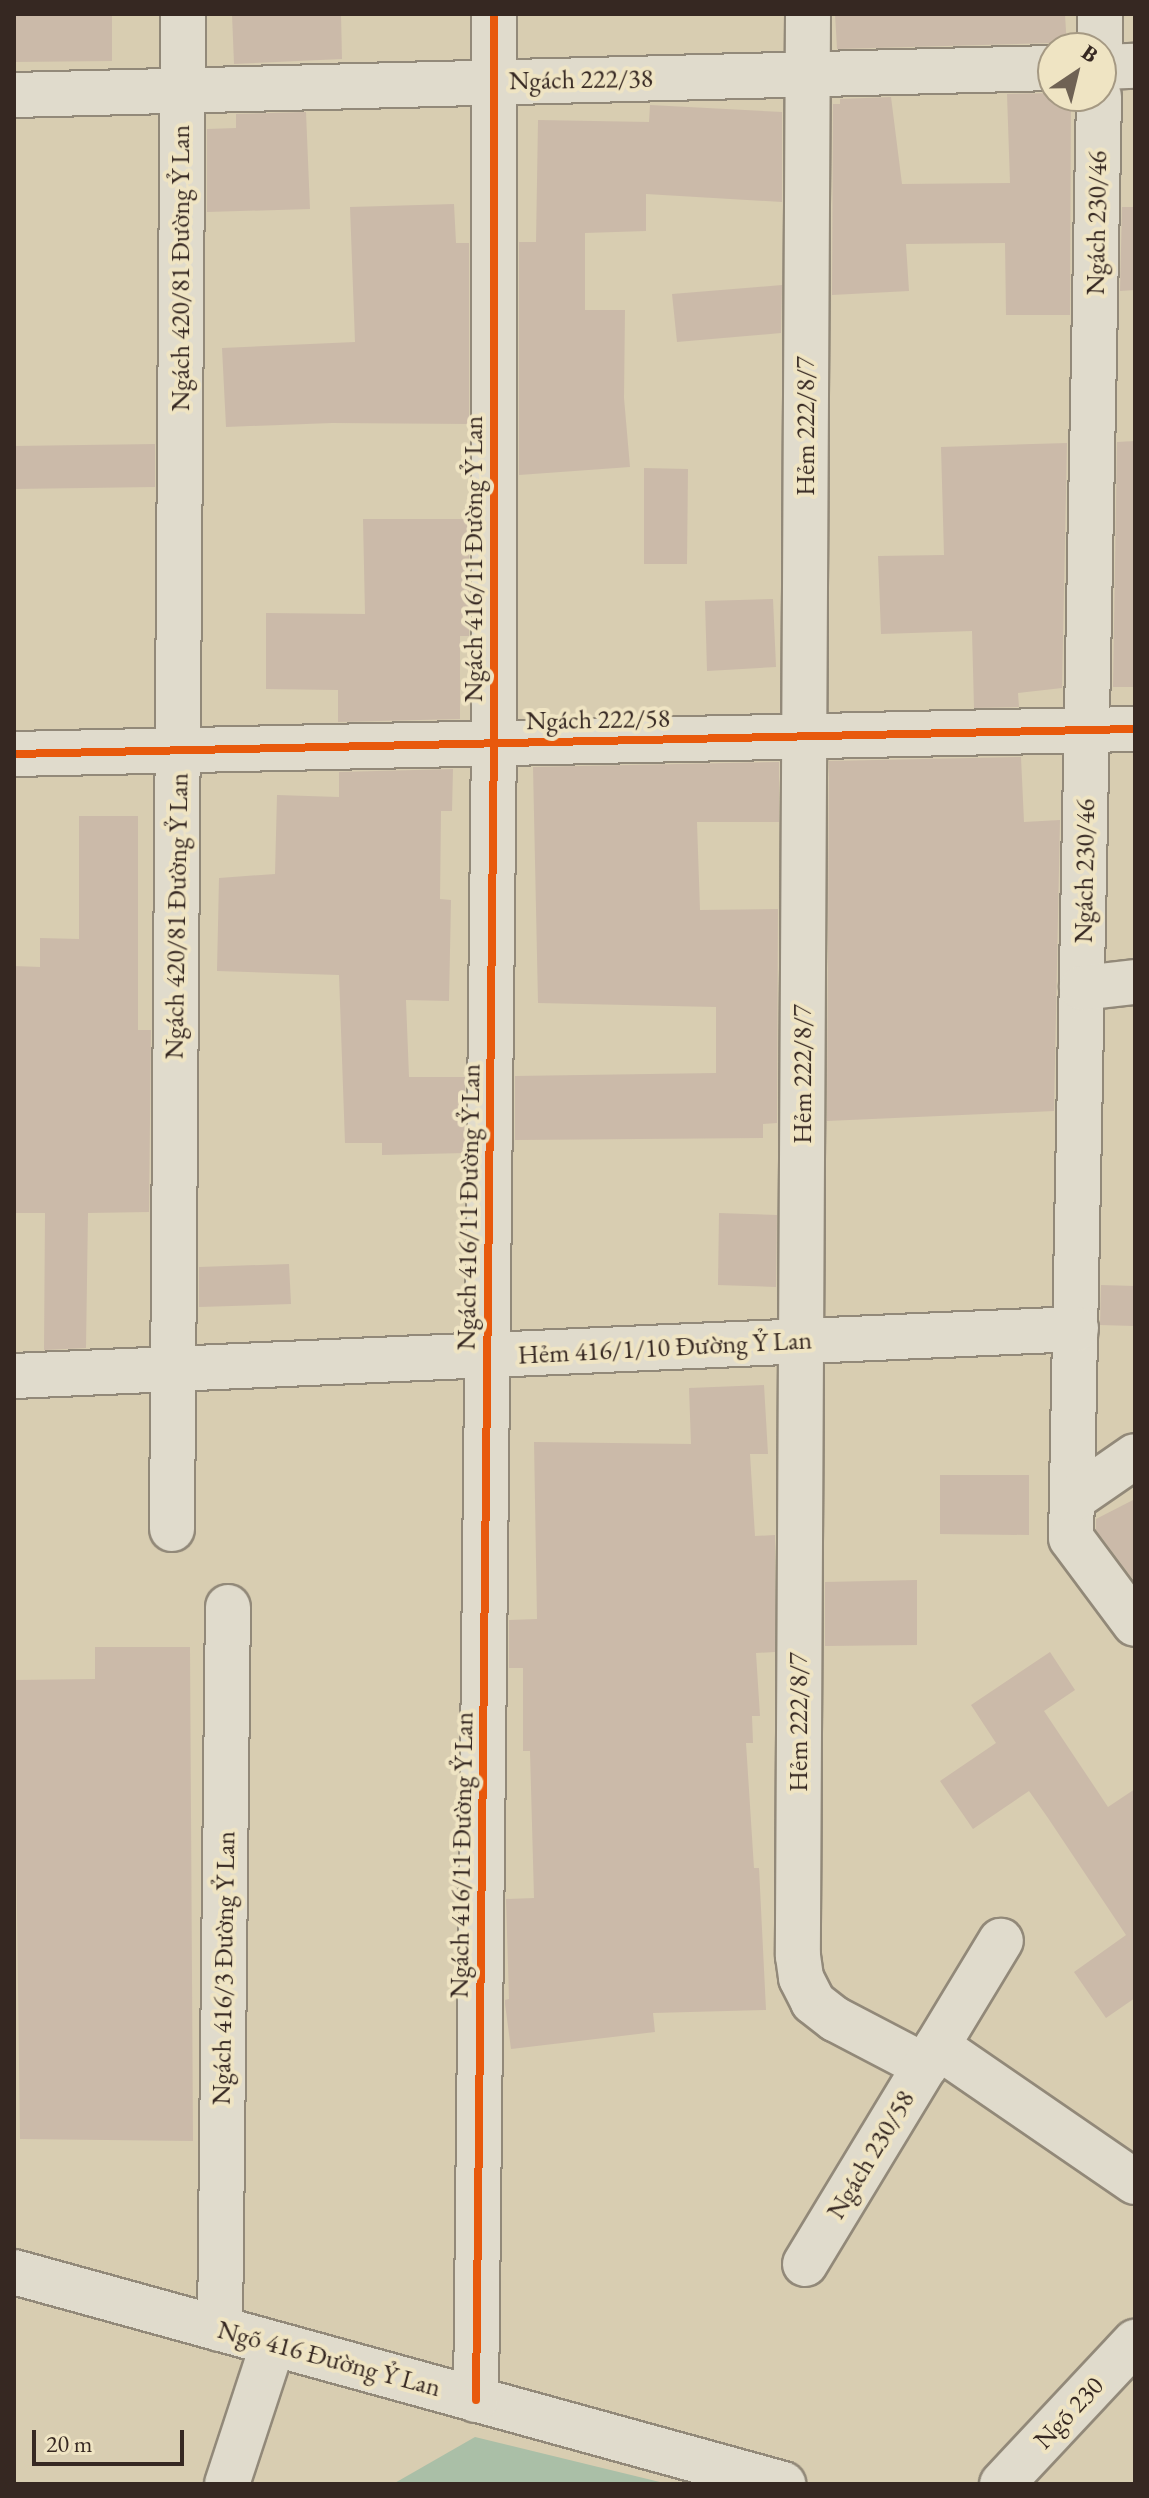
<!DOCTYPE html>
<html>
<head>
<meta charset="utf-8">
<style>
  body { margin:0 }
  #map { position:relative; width:1149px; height:2498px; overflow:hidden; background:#d8cdb1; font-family:"EB Garamond",serif }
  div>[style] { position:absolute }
  .water>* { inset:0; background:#aabfa7 }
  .building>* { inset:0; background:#cbbaa9 }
  .roads { filter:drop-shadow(2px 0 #928979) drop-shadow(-2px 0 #928979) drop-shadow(0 2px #928979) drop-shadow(0 -2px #928979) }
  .minor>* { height:44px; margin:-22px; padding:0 22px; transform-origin:22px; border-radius:22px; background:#e0dbcc }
  .cycleway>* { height:8px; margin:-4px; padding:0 4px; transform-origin:4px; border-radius:4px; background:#e8590c }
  span { translate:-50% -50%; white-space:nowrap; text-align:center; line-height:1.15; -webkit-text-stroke:8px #efe4c3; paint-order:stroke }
  .street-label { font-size:26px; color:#362822 }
  .frame { position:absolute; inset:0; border:16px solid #362822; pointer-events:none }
  .north { position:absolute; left:1037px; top:32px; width:80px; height:80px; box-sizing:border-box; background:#efe4c3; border:2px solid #a59983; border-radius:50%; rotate:35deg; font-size:22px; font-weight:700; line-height:32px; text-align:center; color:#362822 }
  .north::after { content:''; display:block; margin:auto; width:28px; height:36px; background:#6f6254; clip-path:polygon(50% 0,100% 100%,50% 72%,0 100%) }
  .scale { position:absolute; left:32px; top:2430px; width:152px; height:36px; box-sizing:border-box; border:4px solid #362822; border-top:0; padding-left:10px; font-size:24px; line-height:28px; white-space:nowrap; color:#362822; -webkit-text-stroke:6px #efe4c3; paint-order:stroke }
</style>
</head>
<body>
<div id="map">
  <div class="water">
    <i style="clip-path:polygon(475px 2437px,668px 2484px,393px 2484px)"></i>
  </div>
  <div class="building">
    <i style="clip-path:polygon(14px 14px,112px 14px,112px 61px,14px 62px)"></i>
    <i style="clip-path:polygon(232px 14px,341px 14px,342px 59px,234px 64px)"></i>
    <i style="clip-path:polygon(835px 14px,1065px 14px,1067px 48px,1052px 43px,837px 49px)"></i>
    <i style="clip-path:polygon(1053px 93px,1053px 96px,1071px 96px,1070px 315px,1006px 315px,1005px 243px,906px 244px,909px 291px,832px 295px,833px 104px,840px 104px,840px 99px,891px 97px,902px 184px,1010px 183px,1007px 94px)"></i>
    <i style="clip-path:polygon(650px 105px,782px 112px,782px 202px,646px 194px,646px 231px,585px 233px,585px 310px,625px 310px,624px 398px,630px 467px,519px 475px,519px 242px,536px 242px,538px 120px,649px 122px)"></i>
    <i style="clip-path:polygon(306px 112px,310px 209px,207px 212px,207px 129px,236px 128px,236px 114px)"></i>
    <i style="clip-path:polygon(454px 204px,456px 243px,469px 243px,469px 424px,332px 423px,226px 427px,222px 348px,355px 342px,350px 207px)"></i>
    <i style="clip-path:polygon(1122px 207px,1135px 207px,1135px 290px,1120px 291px)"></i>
    <i style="clip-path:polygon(782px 285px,781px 333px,677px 342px,672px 294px)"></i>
    <i style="clip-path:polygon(1135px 441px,1135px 687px,1113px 687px,1117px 442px)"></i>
    <i style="clip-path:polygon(1067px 443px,1062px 688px,1018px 693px,1019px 707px,974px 708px,972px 631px,881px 634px,878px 556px,944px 555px,941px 447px)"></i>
    <i style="clip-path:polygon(155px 444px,155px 487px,14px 489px,14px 446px)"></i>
    <i style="clip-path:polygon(644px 468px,688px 469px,687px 564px,644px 564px)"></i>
    <i style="clip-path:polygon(363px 519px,469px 519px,469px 636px,460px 636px,460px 719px,338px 722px,338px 690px,266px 689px,266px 613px,365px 614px)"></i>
    <i style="clip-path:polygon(773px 599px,776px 667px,707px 671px,705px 601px)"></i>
    <i style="clip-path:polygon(1021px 757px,1024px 822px,1060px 820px,1054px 1111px,827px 1121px,829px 761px)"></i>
    <i style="clip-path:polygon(779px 762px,779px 822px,697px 822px,700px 910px,778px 909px,777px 1123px,763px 1124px,763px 1138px,515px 1140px,515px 1076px,716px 1073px,716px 1007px,538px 1003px,533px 767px)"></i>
    <i style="clip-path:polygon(453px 769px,452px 811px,441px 811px,440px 899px,451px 900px,449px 1001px,406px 1000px,409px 1077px,465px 1077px,465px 1153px,382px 1155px,382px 1143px,345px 1143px,339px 975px,217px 971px,219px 878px,275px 874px,277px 795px,339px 797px,339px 772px)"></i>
    <i style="clip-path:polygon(79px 816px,138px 816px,138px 1030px,151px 1030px,149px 1212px,88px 1213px,86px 1348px,44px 1350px,45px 1213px,14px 1213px,14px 966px,40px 967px,40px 938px,79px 939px)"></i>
    <i style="clip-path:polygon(719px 1213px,777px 1215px,776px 1287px,718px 1285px)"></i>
    <i style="clip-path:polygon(289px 1264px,291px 1304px,199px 1307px,199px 1267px)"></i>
    <i style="clip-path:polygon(1101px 1285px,1135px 1286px,1135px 1326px,1100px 1325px)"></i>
    <i style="clip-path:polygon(764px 1385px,768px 1454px,750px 1454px,755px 1536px,775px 1535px,775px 1652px,756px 1653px,760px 1716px,752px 1716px,753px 1743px,746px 1743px,754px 1868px,759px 1868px,766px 2010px,653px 2013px,655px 2032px,511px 2049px,505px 2004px,505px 2000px,509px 1999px,506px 1899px,534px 1898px,530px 1751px,523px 1751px,523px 1668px,509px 1668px,509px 1620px,537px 1619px,534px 1442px,691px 1444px,689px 1388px)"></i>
    <i style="clip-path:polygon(940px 1475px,1029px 1475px,1029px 1535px,940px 1534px)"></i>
    <i style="clip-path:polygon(1135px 1499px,1135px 1582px,1096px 1530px,1096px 1519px)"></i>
    <i style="clip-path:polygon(917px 1580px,917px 1645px,825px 1646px,825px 1582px)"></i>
    <i style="clip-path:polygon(95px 1647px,190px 1647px,193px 2141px,20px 2139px,14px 1680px,95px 1679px)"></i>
    <i style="clip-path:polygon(1050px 1652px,1075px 1690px,1044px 1711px,1108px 1807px,1135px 1789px,1135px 1998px,1106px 2018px,1074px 1972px,1126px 1935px,1048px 1818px,1029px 1791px,973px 1829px,940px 1781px,996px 1743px,971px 1705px)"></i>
  </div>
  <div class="roads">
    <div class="minor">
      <i style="left:808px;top:14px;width:1942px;rotate:90.3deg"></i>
      <i style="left:798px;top:1956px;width:22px;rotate:82deg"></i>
      <i style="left:801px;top:1978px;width:27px;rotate:63deg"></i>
      <i style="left:813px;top:2002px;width:28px;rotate:38deg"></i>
      <i style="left:835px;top:2019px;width:102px;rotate:27.6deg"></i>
      <i style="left:1100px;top:48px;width:34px;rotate:-90deg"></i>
      <i style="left:1101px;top:67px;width:34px;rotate:-2deg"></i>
      <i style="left:14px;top:95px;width:1039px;rotate:-1.49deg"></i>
      <i style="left:1099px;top:96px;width:1442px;rotate:91.11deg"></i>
      <i style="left:1071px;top:1538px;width:107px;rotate:53.3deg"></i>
      <i style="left:14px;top:754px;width:1121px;rotate:-1.28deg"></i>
      <i style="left:1082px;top:988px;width:53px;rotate:-6.5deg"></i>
      <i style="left:14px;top:1376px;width:1063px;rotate:-2.53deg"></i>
      <i style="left:1073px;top:1499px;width:75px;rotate:-34.7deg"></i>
      <i style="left:172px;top:1529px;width:1515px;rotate:-89.58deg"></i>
      <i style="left:937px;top:2046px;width:240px;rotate:34.5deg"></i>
      <i style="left:805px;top:2264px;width:378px;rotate:-58.8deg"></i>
      <i style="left:14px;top:2272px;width:798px;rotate:15.41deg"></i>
      <i style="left:220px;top:2329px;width:722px;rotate:-89.37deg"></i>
      <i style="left:476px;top:2400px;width:1657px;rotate:-89.38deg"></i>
      <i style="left:494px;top:743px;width:729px;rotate:-90deg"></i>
      <i style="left:227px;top:2484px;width:147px;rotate:-71.8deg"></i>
      <i style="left:1002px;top:2484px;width:195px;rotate:-46.9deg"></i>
    </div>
  </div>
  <div class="cycleway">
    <i style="left:14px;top:754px;width:1121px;rotate:-1.28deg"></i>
    <i style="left:476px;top:2400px;width:1657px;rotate:-89.38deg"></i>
    <i style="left:494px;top:743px;width:729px;rotate:-90deg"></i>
  </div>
  <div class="street-label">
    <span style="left:581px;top:80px;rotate:-1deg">Ngách 222/38</span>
    <span style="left:1097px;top:223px;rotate:-89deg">Ngách 230/46</span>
    <span style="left:181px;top:268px;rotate:-90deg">Ngách 420/81 Đường Ỷ Lan</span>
    <span style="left:806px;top:426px;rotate:-90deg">Hẻm 222/8/7</span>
    <span style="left:474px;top:559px;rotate:-90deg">Ngách 416/11 Đường Ỷ Lan</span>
    <span style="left:598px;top:720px;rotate:-1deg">Ngách 222/58</span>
    <span style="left:1085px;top:871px;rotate:-89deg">Ngách 230/46</span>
    <span style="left:177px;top:916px;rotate:-89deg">Ngách 420/81 Đường Ỷ Lan</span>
    <span style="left:803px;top:1074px;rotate:-90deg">Hẻm 222/8/7</span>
    <span style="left:469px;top:1207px;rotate:-89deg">Ngách 416/11 Đường Ỷ Lan</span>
    <span style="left:665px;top:1348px;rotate:-3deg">Hẻm 416/1/10 Đường Ỷ Lan</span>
    <span style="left:799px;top:1722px;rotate:-90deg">Hẻm 222/8/7</span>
    <span style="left:462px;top:1855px;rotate:-89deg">Ngách 416/11 Đường Ỷ Lan</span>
    <span style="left:224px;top:1968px;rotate:-89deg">Ngách 416/3 Đường Ỷ Lan</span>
    <span style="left:871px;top:2155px;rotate:-59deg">Ngách 230/58</span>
    <span style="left:329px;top:2359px;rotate:15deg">Ngõ 416 Đường Ỷ Lan</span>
    <span style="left:1069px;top:2413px;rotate:-47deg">Ngõ 230</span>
  </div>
  <div class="frame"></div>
  <div class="north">B</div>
  <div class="scale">20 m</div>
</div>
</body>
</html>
